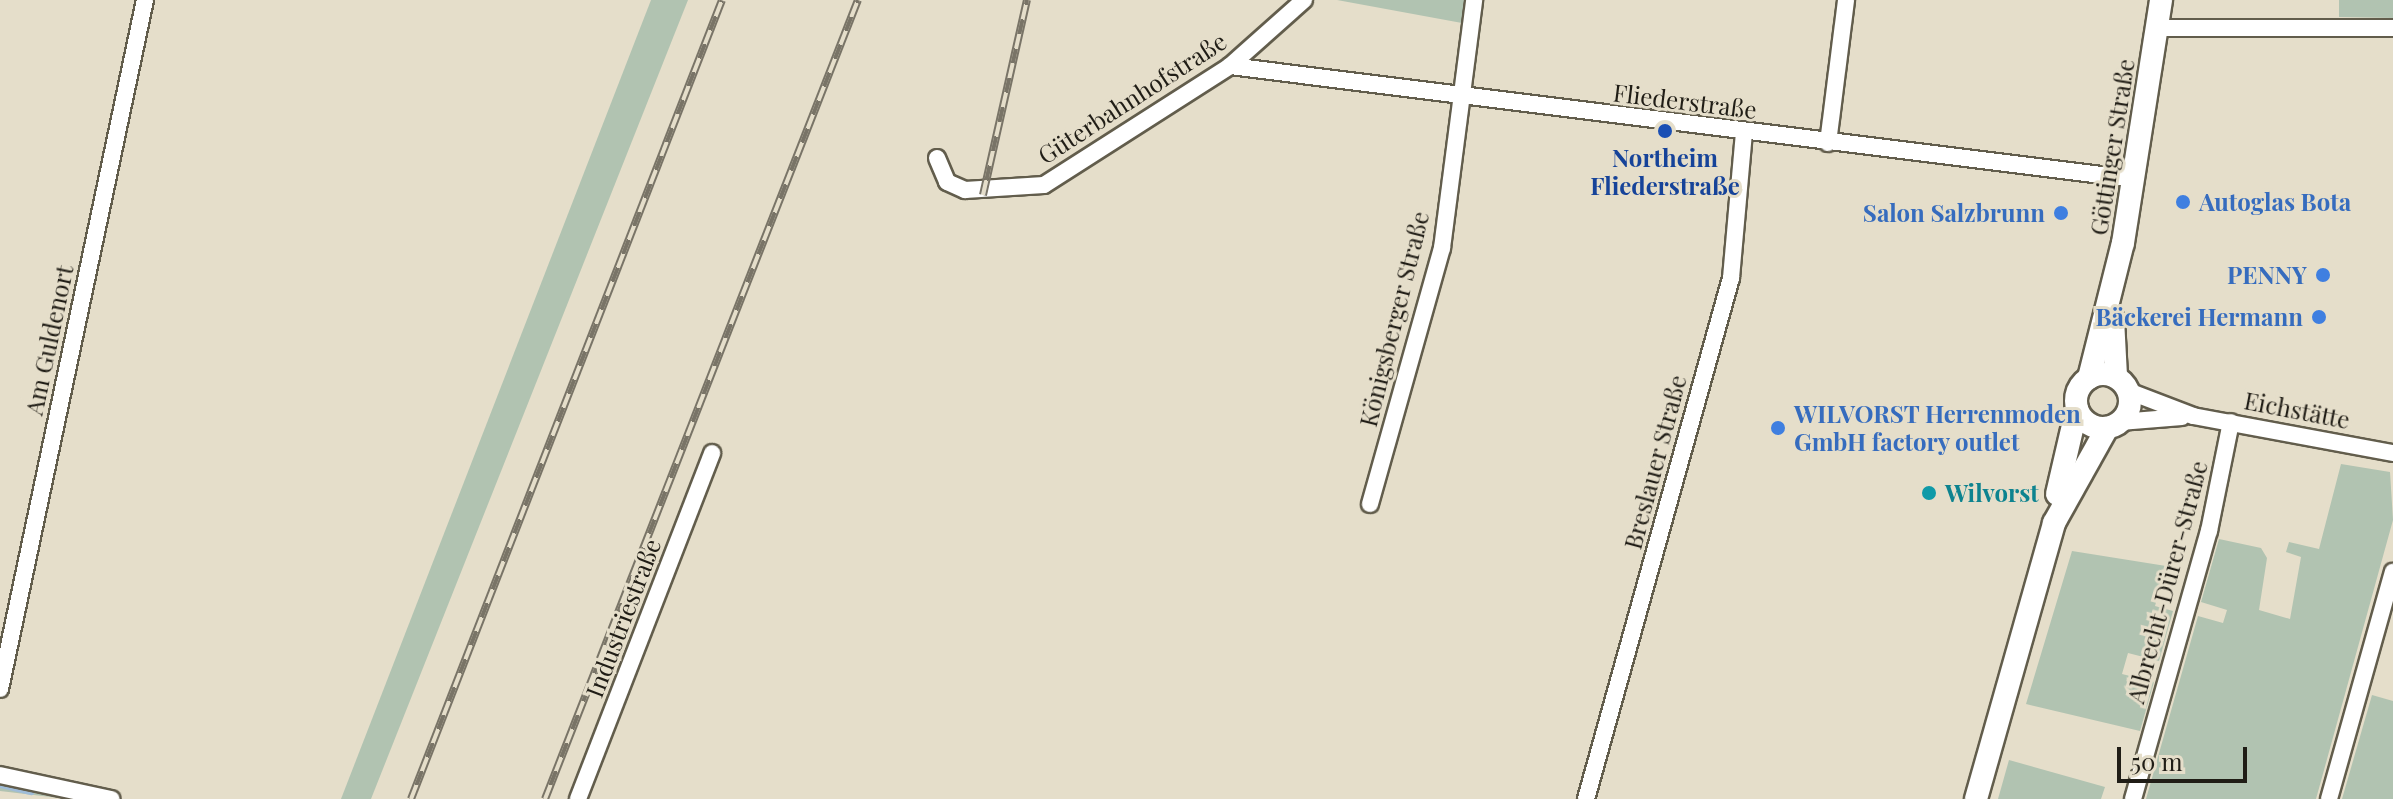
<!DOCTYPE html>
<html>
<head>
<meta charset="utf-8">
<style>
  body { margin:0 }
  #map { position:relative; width:2393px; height:799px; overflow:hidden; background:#e5deca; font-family:"Playfair Display",serif }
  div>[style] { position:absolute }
  .green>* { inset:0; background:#b1c3b1 }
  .stream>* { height:5px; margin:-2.5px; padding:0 2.5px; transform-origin:2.5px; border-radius:2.5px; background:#9fbcd8 }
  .roads { filter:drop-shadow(2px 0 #625d4c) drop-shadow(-2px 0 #625d4c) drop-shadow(0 2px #625d4c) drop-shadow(0 -2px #625d4c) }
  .minor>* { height:16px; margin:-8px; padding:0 8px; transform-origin:8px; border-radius:8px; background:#fff }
  .secondary>* { height:22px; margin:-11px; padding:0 11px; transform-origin:11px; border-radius:11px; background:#fff }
  .secondary>.ring { margin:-11px; padding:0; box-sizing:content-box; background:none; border:22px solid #fff; border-radius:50% }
  .rail>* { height:8px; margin-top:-4px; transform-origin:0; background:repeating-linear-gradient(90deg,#e5deca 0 15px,#797467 0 30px); box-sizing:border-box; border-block:2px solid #797467 }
  .dots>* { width:22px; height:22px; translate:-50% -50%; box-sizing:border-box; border:4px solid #e5deca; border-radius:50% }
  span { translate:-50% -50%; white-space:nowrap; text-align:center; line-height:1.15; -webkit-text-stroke:6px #e5deca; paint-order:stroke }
  .street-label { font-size:24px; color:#201d16 }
  .transit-label { font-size:24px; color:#164399; font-weight:700 }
  .shop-label { font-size:24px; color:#366cbe; font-weight:700 }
  .left { translate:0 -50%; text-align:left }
  .right { translate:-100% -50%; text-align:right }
  .culture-label { font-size:24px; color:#0d838f; font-weight:700 }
  .scale { position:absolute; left:2117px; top:747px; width:130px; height:36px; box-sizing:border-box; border:4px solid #201d16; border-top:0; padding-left:10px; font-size:24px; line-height:28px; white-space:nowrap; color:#201d16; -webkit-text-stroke:6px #e5deca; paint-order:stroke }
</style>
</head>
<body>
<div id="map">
  <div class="green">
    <i style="clip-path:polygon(651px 0,688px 0,371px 799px,341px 799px)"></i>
    <i style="clip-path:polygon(1337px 0,1464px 0,1462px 23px)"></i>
    <i style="clip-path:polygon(2339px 0,2393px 0,2393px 18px,2339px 17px)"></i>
    <i style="clip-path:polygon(2341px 464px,2390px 472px,2393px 520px,2316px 799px,2146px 799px,2198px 616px,2223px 623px,2227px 610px,2201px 602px,2219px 539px,2261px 548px,2267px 558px,2259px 610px,2290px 619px,2301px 557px,2286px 552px,2289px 542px,2319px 549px)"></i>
    <i style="clip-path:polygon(2072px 551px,2166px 566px,2155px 606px,2173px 611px,2159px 661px,2128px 653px,2122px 674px,2154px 682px,2140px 731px,2026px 704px)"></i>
    <i style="clip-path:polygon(2372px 695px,2393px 701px,2393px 799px,2342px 799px)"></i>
    <i style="clip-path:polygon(2009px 760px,2105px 787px,2101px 799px,1998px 799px)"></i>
    <i style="clip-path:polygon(0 781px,56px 793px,68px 799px,0 791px)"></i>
  </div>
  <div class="stream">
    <i style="left:0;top:785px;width:32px;rotate:13deg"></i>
  </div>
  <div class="roads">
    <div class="minor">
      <i style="left:2157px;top:28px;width:236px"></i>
      <i style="left:1230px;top:66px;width:911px;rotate:7.13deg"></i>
      <i style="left:1828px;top:143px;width:144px;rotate:-82.8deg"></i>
      <i style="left:937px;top:158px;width:26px;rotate:67deg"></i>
      <i style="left:947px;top:182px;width:20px;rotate:24deg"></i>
      <i style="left:965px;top:190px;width:79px;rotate:-3.6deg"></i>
      <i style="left:1044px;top:185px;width:221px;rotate:-32.6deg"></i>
      <i style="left:1230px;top:66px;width:99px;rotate:-41.7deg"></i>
      <i style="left:2128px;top:391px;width:70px;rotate:21deg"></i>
      <i style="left:2193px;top:416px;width:203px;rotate:10.5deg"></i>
      <i style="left:2120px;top:422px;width:62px;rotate:-4.6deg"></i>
      <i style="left:1370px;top:504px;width:266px;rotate:-74.3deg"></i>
      <i style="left:1442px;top:248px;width:250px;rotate:-82.6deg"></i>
      <i style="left:0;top:689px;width:704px;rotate:-78.12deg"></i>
      <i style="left:0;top:775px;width:114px;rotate:12.2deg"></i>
      <i style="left:578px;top:799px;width:371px;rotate:-68.8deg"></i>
      <i style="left:1586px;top:799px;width:541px;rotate:-74.45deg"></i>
      <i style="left:1731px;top:278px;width:146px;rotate:-84.9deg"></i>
      <i style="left:2133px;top:799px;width:279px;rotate:-74.2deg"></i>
      <i style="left:2209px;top:531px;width:111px;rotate:-78.6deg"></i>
      <i style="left:2329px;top:799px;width:236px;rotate:-74.3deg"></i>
    </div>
    <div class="secondary">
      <i style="left:2113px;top:319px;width:58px;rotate:87deg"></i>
      <i class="ring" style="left:2076px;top:374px;width:32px;height:32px"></i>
      <i style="left:2089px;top:378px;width:139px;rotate:-75.9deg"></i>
      <i style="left:2123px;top:243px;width:246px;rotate:-81.1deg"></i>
      <i style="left:2057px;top:494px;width:88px;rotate:-76.9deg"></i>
      <i style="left:1976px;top:799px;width:287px;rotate:-74.2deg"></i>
      <i style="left:2054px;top:523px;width:109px;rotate:-60.8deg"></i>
    </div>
  </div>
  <div class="rail">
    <i style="left:983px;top:195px;width:200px;rotate:-77.3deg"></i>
    <i style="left:411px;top:799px;width:857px;rotate:-68.73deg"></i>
    <i style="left:545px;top:799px;width:858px;rotate:-68.61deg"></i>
  </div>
  <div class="dots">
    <i style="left:1665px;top:131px;background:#1a4fb4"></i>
    <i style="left:2183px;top:202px;background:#3f7fe0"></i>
    <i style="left:2061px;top:213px;background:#3f7fe0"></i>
    <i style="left:2323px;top:275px;background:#3f7fe0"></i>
    <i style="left:2319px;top:317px;background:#3f7fe0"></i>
    <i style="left:1778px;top:428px;background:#3f7fe0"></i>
    <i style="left:1929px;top:493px;background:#0f9aa8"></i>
  </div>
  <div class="street-label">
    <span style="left:1132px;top:98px;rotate:-33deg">Güterbahnhofstraße</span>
    <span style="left:1685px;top:101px;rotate:7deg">Fliederstraße</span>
    <span style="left:2112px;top:147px;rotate:-81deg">Göttinger Straße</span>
    <span style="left:1394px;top:319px;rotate:-76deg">Königsberger Straße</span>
    <span style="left:49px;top:340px;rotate:-78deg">Am Guldenort</span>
    <span style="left:2297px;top:410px;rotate:11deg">Eichstätte</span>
    <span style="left:1655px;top:462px;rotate:-75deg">Breslauer Straße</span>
    <span style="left:2167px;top:582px;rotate:-75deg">Albrecht-Dürer-Straße</span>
    <span style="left:623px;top:618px;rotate:-69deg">Industriestraße</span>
  </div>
  <div class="transit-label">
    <span style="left:1665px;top:172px">Northeim<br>Fliederstraße</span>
  </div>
  <div class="shop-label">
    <span class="left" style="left:2199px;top:202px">Autoglas Bota</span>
    <span class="right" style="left:2045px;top:213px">Salon Salzbrunn</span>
    <span class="right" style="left:2307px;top:275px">PENNY</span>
    <span class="right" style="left:2303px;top:317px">Bäckerei Hermann</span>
    <span class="left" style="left:1794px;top:428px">WILVORST Herrenmoden<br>GmbH factory outlet</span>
  </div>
  <div class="culture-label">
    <span class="left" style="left:1945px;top:493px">Wilvorst</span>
  </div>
  <div class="scale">50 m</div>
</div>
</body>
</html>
